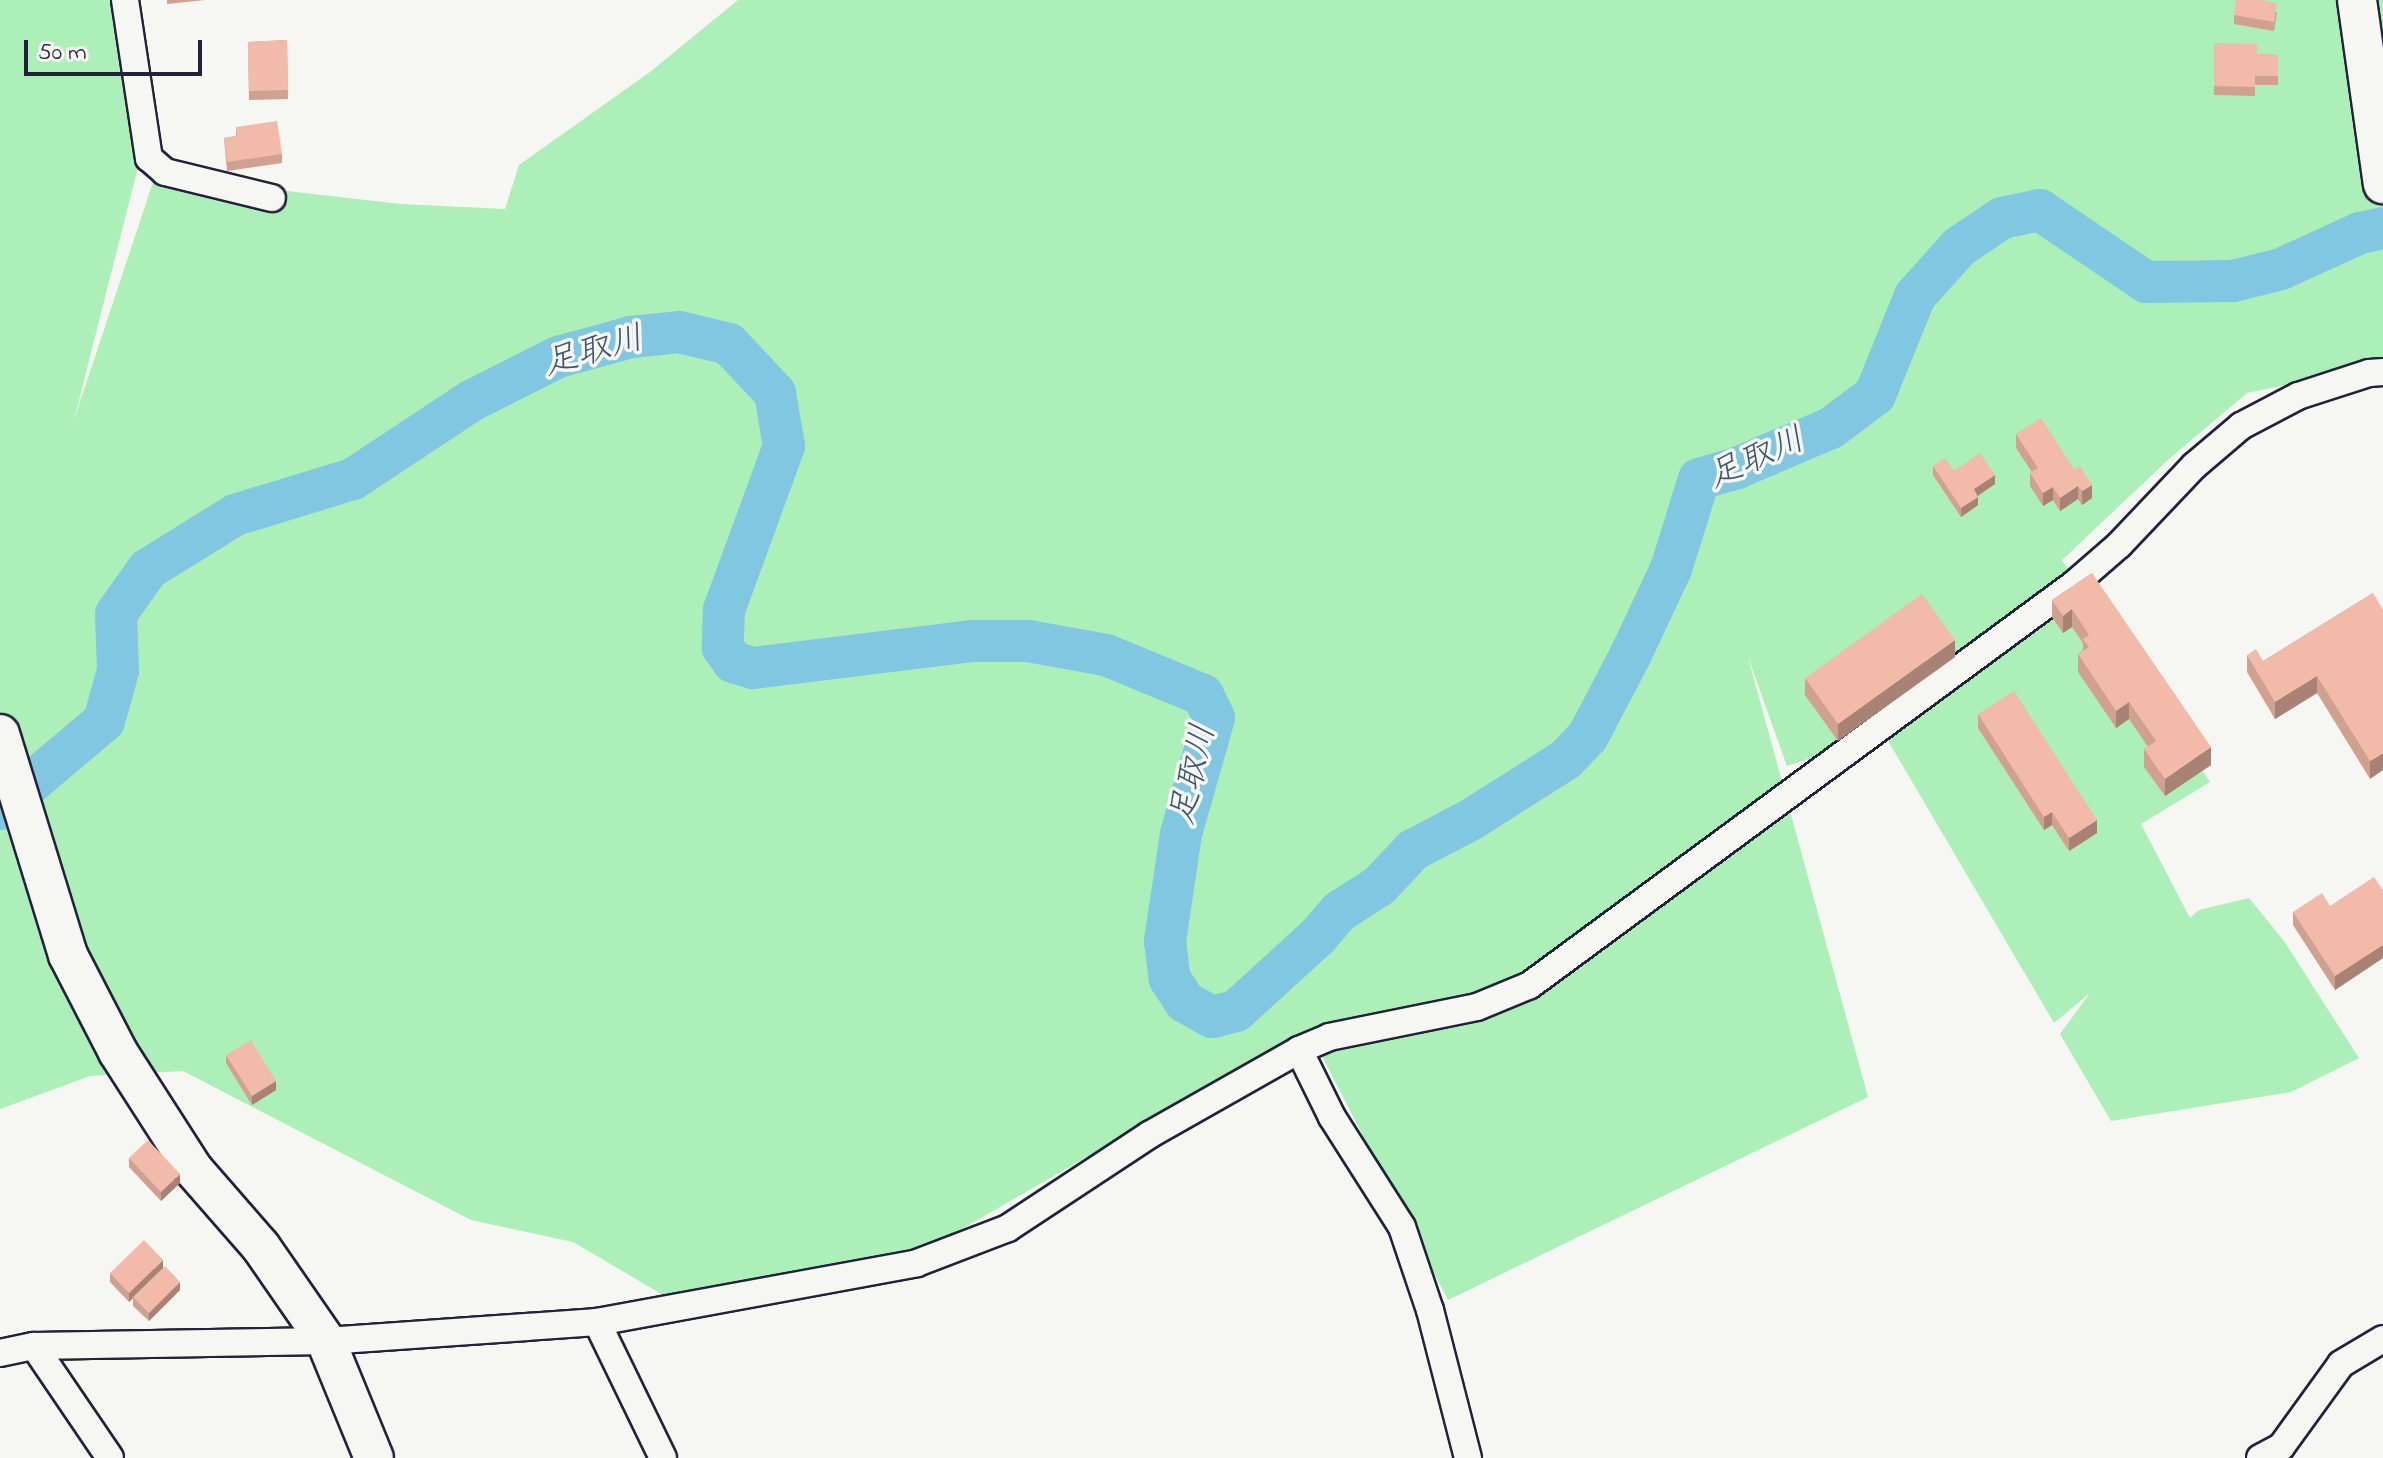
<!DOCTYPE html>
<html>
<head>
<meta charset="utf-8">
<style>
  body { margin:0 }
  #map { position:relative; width:2383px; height:1458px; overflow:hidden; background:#f6f6f2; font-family:"Indie Flower","Klee One",sans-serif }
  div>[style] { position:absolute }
  .green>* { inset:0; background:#acefb8 }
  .river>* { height:42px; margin:-21px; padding:0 21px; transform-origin:21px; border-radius:21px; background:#81c7e2 }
  .roads { filter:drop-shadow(2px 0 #22223b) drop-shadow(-2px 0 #22223b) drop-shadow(0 2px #22223b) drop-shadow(0 -2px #22223b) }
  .street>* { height:26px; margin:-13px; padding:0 13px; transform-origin:13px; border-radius:13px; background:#f6f6f2 }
  .secondary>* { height:38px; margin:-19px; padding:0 19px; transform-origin:19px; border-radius:19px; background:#f6f6f2 }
  .wall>* { inset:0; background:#d0a090 }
  .shaded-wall>* { inset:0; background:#a98276 }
  .building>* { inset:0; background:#f2baa8 }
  span { translate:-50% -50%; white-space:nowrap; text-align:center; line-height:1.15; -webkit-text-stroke:7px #f6f6f2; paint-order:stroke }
  .water-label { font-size:34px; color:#3e546d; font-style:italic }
  .scale { position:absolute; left:24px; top:40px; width:178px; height:36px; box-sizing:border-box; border:4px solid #22223b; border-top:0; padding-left:10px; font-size:24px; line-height:28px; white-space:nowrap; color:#22223b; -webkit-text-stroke:6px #f6f6f2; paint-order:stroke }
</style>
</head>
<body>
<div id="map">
  <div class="green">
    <i style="clip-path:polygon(0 0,111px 0,139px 163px,74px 420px,155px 176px,401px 204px,505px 209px,519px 165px,650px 72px,738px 0,2383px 0,2383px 380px,2333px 375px,2247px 393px,2169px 459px,2062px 560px,2210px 782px,2141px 824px,2190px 918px,2199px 910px,2249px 898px,2284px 941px,2359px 1058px,2291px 1092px,2111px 1121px,2060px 1034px,2090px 993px,2054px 1023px,1884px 734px,1787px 766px,1748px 657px,1868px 1097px,1448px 1300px,1311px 1035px,1161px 1114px,929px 1248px,670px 1299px,573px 1242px,471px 1220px,183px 1071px,90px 1076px,0 1109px)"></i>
  </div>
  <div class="river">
    <i style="left:0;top:809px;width:136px;rotate:-40.2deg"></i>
    <i style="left:104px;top:721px;width:52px;rotate:-74.4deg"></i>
    <i style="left:118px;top:671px;width:57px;rotate:-92deg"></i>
    <i style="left:116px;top:614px;width:55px;rotate:-54.6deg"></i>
    <i style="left:148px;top:569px;width:102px;rotate:-31.8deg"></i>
    <i style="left:235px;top:515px;width:123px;rotate:-17deg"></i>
    <i style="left:353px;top:479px;width:141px;rotate:-33.5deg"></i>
    <i style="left:471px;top:401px;width:97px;rotate:-26.8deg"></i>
    <i style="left:558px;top:357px;width:76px;rotate:-15.3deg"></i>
    <i style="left:631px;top:337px;width:48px;rotate:-5.9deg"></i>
    <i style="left:679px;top:332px;width:51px;rotate:13.5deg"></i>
    <i style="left:729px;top:344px;width:67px;rotate:46.8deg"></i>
    <i style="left:775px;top:393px;width:54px;rotate:80.4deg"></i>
    <i style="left:784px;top:446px;width:175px;rotate:110.1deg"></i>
    <i style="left:724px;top:610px;width:38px;rotate:92deg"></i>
    <i style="left:723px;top:648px;width:17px;rotate:54deg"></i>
    <i style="left:733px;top:662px;width:21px;rotate:17deg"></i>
    <i style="left:753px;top:668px;width:222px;rotate:-7deg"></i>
    <i style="left:973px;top:641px;width:55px"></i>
    <i style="left:1028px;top:641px;width:79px;rotate:10.2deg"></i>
    <i style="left:1106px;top:655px;width:105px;rotate:22.4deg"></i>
    <i style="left:1203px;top:695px;width:25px;rotate:64deg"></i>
    <i style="left:1214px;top:718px;width:121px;rotate:105.9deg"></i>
    <i style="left:1181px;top:834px;width:108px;rotate:98.5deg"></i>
    <i style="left:1165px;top:941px;width:38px;rotate:83deg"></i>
    <i style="left:1170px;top:979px;width:27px;rotate:57deg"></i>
    <i style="left:1185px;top:1002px;width:31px;rotate:29deg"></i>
    <i style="left:1212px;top:1017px;width:25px;rotate:-14deg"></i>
    <i style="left:1236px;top:1011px;width:111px;rotate:-42.4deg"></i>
    <i style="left:1318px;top:936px;width:33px;rotate:-49deg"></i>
    <i style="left:1340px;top:911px;width:46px;rotate:-32.7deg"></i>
    <i style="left:1379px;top:886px;width:50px;rotate:-46.6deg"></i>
    <i style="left:1413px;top:850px;width:67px;rotate:-27.7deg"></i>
    <i style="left:1472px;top:819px;width:110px;rotate:-32.4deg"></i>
    <i style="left:1565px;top:760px;width:33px;rotate:-46deg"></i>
    <i style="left:1588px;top:736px;width:90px;rotate:-62.3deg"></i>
    <i style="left:1630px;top:656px;width:96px;rotate:-64.8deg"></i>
    <i style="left:1671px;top:569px;width:94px;rotate:-72.7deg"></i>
    <i style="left:1699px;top:479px;width:40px;rotate:-16deg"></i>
    <i style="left:1737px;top:468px;width:102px;rotate:-23.1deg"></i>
    <i style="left:1831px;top:428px;width:55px;rotate:-36.9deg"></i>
    <i style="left:1875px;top:395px;width:107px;rotate:-68deg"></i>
    <i style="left:1915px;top:296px;width:66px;rotate:-48.1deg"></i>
    <i style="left:1959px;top:247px;width:52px;rotate:-34deg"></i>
    <i style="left:2002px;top:218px;width:39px;rotate:-12deg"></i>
    <i style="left:2040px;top:210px;width:128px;rotate:34.2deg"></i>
    <i style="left:2146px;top:282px;width:87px;rotate:-0.7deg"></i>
    <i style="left:2233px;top:281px;width:49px;rotate:-14deg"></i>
    <i style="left:2281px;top:269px;width:87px;rotate:-24.5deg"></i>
    <i style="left:2360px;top:233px;width:24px;rotate:-12deg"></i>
  </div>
  <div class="roads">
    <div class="street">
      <i style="left:125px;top:0;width:160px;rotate:81.4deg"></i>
      <i style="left:149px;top:158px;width:21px;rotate:41deg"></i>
      <i style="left:165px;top:172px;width:110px;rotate:13.7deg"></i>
      <i style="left:1299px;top:1050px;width:75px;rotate:63.8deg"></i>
      <i style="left:1332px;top:1117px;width:130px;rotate:57.5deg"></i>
      <i style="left:1402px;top:1227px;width:88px;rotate:71.4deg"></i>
      <i style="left:1430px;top:1310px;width:153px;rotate:75.6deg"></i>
      <i style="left:597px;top:1322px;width:151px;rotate:64.1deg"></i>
      <i style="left:34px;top:1346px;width:135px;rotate:55.8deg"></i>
      <i style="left:0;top:1353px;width:35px;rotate:-12deg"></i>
      <i style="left:34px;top:1346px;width:292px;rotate:-1deg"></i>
      <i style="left:326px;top:1341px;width:272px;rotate:-4deg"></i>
      <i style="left:597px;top:1322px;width:325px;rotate:-10.4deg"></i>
      <i style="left:917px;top:1263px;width:97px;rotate:-21deg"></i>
      <i style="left:1008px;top:1228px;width:169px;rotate:-33.4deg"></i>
      <i style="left:1149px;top:1135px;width:172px;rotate:-29.5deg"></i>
      <i style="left:1299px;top:1050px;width:33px;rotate:-23deg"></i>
      <i style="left:1329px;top:1037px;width:151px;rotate:-11.5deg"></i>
      <i style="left:1477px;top:1007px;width:57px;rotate:-22.5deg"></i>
      <i style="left:1530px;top:985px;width:674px;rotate:-36.38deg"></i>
      <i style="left:2073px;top:585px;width:61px;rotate:-41deg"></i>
      <i style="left:2119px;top:545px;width:109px;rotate:-46.5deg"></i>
      <i style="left:2194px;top:466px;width:62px;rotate:-40.4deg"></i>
      <i style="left:2241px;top:426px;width:64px;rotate:-27.8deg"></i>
      <i style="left:2298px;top:396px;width:75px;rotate:-17.9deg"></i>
      <i style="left:2369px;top:373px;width:14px;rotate:-4deg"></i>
      <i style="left:2260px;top:1458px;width:24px;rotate:-28deg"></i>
      <i style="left:2281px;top:1447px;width:102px;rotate:-54.1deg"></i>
      <i style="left:2341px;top:1364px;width:49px;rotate:-30.8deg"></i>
    </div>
    <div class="secondary">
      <i style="left:2357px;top:0;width:186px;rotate:82deg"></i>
      <i style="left:0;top:734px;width:231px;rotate:72.9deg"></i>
      <i style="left:68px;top:955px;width:109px;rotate:62.7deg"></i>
      <i style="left:118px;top:1052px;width:139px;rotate:57.3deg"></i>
      <i style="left:193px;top:1169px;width:103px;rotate:48.9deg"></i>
      <i style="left:261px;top:1247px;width:114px;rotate:55.3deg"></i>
      <i style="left:326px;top:1341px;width:126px;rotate:67.7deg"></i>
    </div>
  </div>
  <div class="wall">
    <i style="clip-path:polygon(167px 0,205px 0,167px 4px)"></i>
    <i style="clip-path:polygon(2277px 12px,2274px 31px,2234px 24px,2234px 15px)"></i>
    <i style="clip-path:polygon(287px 40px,288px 99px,249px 100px,248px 42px)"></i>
    <i style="clip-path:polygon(2214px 43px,2257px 54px,2278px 55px,2278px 85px,2255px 85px,2255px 96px,2214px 95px)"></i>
    <i style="clip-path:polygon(236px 127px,282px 154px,282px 163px,227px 171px,224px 138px,236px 136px)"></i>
    <i style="clip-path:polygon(2016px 434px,2092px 498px,2082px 505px,2078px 499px,2060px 511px,2053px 500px,2043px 506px,2030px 486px,2030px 473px,2032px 472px,2016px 448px)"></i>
    <i style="clip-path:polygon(1933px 466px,1954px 471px,1995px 484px,1978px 496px,1978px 505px,1961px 517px,1933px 475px)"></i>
    <i style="clip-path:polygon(2092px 573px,2211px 765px,2165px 796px,2144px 767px,2144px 749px,2148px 747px,2129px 719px,2116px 728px,2078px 672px,2078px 654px,2083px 650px,2083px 643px,2072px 627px,2063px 633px,2052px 617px,2052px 600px)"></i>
    <i style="clip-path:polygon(2373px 593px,2370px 779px,2317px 693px,2275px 719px,2247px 672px,2247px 655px,2263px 661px)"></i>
    <i style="clip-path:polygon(1955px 657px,1838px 741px,1805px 695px,1805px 678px)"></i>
    <i style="clip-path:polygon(1978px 714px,2097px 833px,2069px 851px,2052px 825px,2044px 830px,1978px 728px)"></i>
    <i style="clip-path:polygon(2382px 889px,2383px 889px,2383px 958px,2335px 990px,2293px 925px,2293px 912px,2330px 906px)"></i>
    <i style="clip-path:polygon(226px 1055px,276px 1090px,252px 1105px,226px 1063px)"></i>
    <i style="clip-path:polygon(129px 1158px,180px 1183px,161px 1201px,129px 1167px)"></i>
    <i style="clip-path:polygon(163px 1268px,180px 1290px,149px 1321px,133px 1306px,133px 1298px,129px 1302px,110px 1282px,110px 1273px)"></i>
  </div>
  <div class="shaded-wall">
    <i style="clip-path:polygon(1995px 475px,1995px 484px,1974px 498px,1974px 489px)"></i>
    <i style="clip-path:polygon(2092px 485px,2092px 498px,2082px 505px,2082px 491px)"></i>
    <i style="clip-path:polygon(2078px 486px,2078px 499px,2060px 511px,2060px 498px)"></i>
    <i style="clip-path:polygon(2053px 487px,2053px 500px,2043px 506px,2043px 493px)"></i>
    <i style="clip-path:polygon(1978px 497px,1978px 505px,1961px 517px,1961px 508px)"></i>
    <i style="clip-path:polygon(2072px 609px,2072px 627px,2063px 633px,2063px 616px)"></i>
    <i style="clip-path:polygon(1955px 640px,1955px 657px,1838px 741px,1838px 724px)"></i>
    <i style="clip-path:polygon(2317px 676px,2317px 693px,2275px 719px,2275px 702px)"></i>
    <i style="clip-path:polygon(2129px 702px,2129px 719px,2116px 728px,2116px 711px)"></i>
    <i style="clip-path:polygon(2211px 747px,2211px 765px,2165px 796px,2165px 779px)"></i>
    <i style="clip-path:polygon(2383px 753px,2383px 770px,2370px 779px,2370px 761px)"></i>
    <i style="clip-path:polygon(2052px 812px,2052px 825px,2044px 830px,2044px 817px)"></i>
    <i style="clip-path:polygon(2097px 820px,2097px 833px,2069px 851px,2069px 838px)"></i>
    <i style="clip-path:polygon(2383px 945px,2383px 958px,2335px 990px,2335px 976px)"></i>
    <i style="clip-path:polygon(276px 1081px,276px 1090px,252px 1105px,252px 1096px)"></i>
    <i style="clip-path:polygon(180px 1174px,180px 1183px,161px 1201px,161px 1192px)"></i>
    <i style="clip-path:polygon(163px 1260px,163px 1269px,129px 1302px,129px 1293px)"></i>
    <i style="clip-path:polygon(180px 1282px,180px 1290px,149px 1321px,149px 1313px)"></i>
  </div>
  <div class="building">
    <i style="clip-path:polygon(2236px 0,2262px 0,2277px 3px,2274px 22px,2234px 15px)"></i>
    <i style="clip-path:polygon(287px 40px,288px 90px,249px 91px,248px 42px)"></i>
    <i style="clip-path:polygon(2214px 43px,2257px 44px,2257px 54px,2278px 55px,2278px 76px,2255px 76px,2255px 87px,2214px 86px)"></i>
    <i style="clip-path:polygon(277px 121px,282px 154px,227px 162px,224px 138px,237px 136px,236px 127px)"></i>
    <i style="clip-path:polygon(2041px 418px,2074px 469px,2080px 466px,2092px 485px,2082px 491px,2078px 486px,2060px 498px,2053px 487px,2043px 493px,2030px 473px,2038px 468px,2016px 434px)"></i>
    <i style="clip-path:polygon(1980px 453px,1995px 475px,1974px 489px,1978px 497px,1961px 508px,1933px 466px,1945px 458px,1954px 471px)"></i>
    <i style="clip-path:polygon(2092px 573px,2211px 747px,2165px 779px,2144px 749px,2156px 741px,2129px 702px,2116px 711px,2078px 654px,2089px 647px,2083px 639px,2089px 635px,2072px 609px,2063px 616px,2052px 600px)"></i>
    <i style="clip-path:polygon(2373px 593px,2383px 610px,2383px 753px,2370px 761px,2317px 676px,2275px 702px,2247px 655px,2256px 649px,2263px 661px)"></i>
    <i style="clip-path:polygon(1922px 594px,1955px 640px,1838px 724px,1805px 678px)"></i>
    <i style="clip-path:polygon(2014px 691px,2097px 820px,2069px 838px,2052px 812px,2044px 817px,1978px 714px)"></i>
    <i style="clip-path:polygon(2374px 877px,2382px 889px,2383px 889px,2383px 945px,2335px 976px,2293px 912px,2322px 893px,2330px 906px)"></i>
    <i style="clip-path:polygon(251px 1040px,276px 1081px,252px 1096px,226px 1055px)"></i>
    <i style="clip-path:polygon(148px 1140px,180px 1174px,161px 1192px,129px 1158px)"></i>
    <i style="clip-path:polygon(144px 1240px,163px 1260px,129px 1293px,110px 1273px)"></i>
    <i style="clip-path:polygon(165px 1266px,180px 1282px,149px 1313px,133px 1297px)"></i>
  </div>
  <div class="water-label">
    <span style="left:594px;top:353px;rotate:-16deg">足取川</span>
    <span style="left:1757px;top:460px;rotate:-24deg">足取川</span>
    <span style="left:1195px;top:775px;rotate:-77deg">足取川</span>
  </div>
  <div class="scale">50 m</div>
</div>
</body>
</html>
